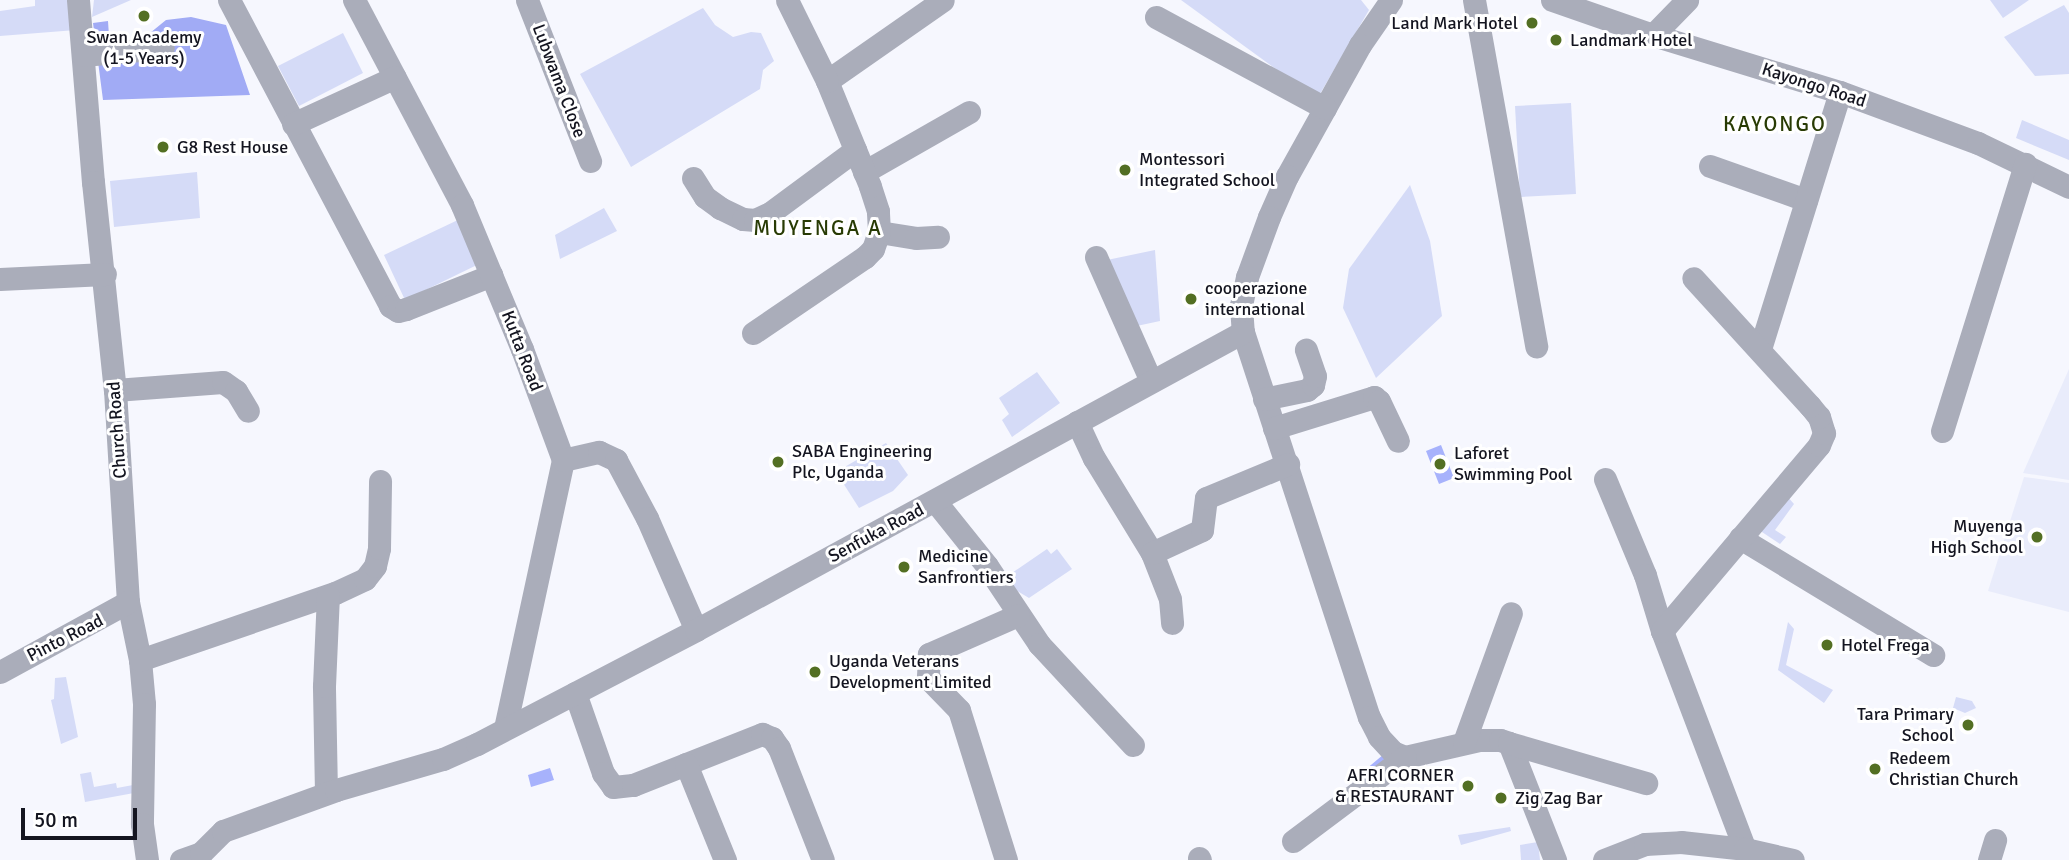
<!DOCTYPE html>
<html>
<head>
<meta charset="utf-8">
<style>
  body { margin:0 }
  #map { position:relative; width:2069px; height:860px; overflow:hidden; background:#f6f7fe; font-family:Signika,sans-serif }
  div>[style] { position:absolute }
  .built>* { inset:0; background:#e9ecfb }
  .green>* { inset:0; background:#d5dbf7 }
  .forest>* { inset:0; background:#a1abf5 }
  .water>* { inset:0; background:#a7b2fc }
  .stream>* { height:4.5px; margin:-2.25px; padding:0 2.25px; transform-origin:2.25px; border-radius:2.25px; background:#a7b2fc }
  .minor>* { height:23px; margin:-11.5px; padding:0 11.5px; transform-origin:11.5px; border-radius:11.5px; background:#aaadba }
  .dots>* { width:19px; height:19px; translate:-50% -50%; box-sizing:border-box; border:4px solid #fff; border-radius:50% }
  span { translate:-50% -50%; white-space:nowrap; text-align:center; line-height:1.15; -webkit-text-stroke:6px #fff; paint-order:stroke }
  .poi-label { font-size:18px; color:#141520 }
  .right { translate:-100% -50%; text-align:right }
  .left { translate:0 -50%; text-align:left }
  .street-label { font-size:18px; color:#141520 }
  .quarter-label { font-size:21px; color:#283b04; letter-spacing:2px }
  .scale { position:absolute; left:21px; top:808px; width:116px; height:32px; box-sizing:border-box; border:4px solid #141520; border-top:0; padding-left:9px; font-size:21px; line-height:24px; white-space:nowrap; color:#141520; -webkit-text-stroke:5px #fff; paint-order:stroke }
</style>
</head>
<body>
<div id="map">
  <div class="built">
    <i style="clip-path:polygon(2069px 369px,2069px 480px,2023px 473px)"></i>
    <i style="clip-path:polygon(2024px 477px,2069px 483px,2069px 612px,1988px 591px)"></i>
  </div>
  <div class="green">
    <i style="clip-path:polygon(35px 0,71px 0,76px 30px,0 36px,0 11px,35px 6px)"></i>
    <i style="clip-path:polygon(94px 0,131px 0,92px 17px)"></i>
    <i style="clip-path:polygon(1181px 0,1361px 0,1369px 10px,1317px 99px)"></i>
    <i style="clip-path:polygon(1990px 0,2029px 0,2003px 18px)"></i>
    <i style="clip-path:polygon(2064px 5px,2069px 13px,2069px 74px,2035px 76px,2004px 37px)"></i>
    <i style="clip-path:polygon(703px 8px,715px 25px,733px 37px,751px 32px,761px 33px,774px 61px,763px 70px,760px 89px,631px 167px,580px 74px)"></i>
    <i style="clip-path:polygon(343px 33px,363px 73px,299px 106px,278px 66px)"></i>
    <i style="clip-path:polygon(1571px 103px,1576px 194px,1520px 197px,1515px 106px)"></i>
    <i style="clip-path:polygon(2022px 120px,2069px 140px,2069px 160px,2016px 138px)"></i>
    <i style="clip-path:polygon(197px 172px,200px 218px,114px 227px,110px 181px)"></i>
    <i style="clip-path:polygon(1410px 185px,1430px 241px,1442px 316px,1376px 378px,1343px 308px,1349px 269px)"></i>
    <i style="clip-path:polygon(604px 208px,617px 231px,560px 259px,555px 235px)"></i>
    <i style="clip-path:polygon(460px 219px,481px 263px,405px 300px,384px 255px)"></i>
    <i style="clip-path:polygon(1155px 250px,1160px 321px,1132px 327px,1107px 260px)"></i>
    <i style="clip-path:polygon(1037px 372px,1060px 403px,1012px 437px,1002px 420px,1009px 414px,999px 398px)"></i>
    <i style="clip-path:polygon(886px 443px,908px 475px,893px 491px,859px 508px,836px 472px)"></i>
    <i style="clip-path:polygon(1786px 495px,1794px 504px,1775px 530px,1786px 537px,1780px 544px,1759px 530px)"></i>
    <i style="clip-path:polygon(1047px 549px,1051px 554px,1057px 549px,1072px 569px,1029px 598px,1014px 589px,1006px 577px)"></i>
    <i style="clip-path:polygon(1788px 622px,1794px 629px,1786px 665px,1833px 690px,1824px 703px,1778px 670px)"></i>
    <i style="clip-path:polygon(66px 677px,78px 737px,61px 744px,51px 700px,54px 699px,55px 678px)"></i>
    <i style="clip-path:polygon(1956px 697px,1972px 701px,1976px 708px,1965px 713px,1953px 708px)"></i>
    <i style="clip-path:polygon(91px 772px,94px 787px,116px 783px,117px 788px,133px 785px,134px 793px,85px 802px,80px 774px)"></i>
    <i style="clip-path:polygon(1510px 827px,1511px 831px,1461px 845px,1458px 835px)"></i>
    <i style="clip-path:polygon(1538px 842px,1540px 860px,1521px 860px,1520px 845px)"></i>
  </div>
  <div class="forest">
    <i style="clip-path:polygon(191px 17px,226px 25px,250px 95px,103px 100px,93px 23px,108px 21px,109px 36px,139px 42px,166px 20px)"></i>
  </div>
  <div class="water">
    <i style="clip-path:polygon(1441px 445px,1454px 478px,1439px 484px,1426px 451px)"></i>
    <i style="clip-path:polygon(550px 768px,554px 780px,531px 787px,528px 775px)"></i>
  </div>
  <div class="stream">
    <i style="left:1362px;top:775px;width:33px;rotate:-40deg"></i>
  </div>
  <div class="minor">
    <i style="left:78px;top:0;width:183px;rotate:85.3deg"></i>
    <i style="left:93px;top:182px;width:209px;rotate:84deg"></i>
    <i style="left:115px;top:390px;width:212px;rotate:86.5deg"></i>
    <i style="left:128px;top:602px;width:59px;rotate:78.3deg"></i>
    <i style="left:140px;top:660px;width:44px;rotate:84.8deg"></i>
    <i style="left:144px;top:704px;width:120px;rotate:91deg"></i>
    <i style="left:142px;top:824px;width:36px;rotate:82deg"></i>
    <i style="left:229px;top:0;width:346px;rotate:62.2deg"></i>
    <i style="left:390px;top:306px;width:9px;rotate:32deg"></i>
    <i style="left:398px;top:311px;width:8px;rotate:-14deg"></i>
    <i style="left:406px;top:309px;width:92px;rotate:-21.6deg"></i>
    <i style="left:354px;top:0;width:232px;rotate:62.2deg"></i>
    <i style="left:462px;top:205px;width:156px;rotate:67.4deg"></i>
    <i style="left:522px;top:349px;width:118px;rotate:69.7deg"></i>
    <i style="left:563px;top:460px;width:274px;rotate:102.2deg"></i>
    <i style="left:527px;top:0;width:173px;rotate:68.6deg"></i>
    <i style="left:1391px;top:0;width:55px;rotate:124.6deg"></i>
    <i style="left:1360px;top:45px;width:150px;rotate:119.1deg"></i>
    <i style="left:1287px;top:176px;width:45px;rotate:113.7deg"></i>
    <i style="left:1269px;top:217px;width:64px;rotate:110.1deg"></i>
    <i style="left:1247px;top:277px;width:30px;rotate:102deg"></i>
    <i style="left:1241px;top:306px;width:26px;rotate:86deg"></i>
    <i style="left:1243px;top:332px;width:405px;rotate:71.9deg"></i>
    <i style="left:1369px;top:717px;width:22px;rotate:63deg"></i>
    <i style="left:1379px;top:737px;width:21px;rotate:47deg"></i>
    <i style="left:1393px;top:752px;width:13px;rotate:23deg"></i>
    <i style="left:1405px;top:757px;width:76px;rotate:-12.9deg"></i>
    <i style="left:1479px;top:740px;width:21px"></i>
    <i style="left:1500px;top:740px;width:9px;rotate:18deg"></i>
    <i style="left:1509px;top:743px;width:126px;rotate:68.5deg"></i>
    <i style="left:1474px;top:0;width:352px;rotate:79.8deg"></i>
    <i style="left:1552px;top:0;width:107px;rotate:19.1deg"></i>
    <i style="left:1653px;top:35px;width:195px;rotate:17deg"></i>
    <i style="left:1840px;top:92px;width:147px;rotate:20.3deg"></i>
    <i style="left:1978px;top:143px;width:101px;rotate:25.8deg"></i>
    <i style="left:1156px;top:17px;width:192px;rotate:28.3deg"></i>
    <i style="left:1653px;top:35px;width:49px;rotate:-45.8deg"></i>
    <i style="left:83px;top:55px;width:80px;rotate:-5deg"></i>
    <i style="left:827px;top:81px;width:141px;rotate:-34.9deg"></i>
    <i style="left:293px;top:124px;width:112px;rotate:-24.7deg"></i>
    <i style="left:1710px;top:166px;width:102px;rotate:19.5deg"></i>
    <i style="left:864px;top:172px;width:121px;rotate:-29.7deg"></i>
    <i style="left:693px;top:178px;width:22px;rotate:58deg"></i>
    <i style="left:705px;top:197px;width:19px;rotate:36deg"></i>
    <i style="left:720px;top:208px;width:25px;rotate:26deg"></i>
    <i style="left:743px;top:219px;width:12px;rotate:5deg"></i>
    <i style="left:755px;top:220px;width:17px;rotate:-25deg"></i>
    <i style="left:770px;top:213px;width:106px;rotate:-36.5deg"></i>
    <i style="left:879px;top:232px;width:37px;rotate:9deg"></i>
    <i style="left:916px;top:238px;width:22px;rotate:-3deg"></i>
    <i style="left:1096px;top:257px;width:136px;rotate:66.1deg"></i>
    <i style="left:0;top:279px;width:105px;rotate:-2.7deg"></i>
    <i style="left:753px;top:333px;width:135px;rotate:-34.2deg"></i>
    <i style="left:865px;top:257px;width:11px;rotate:-45deg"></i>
    <i style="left:873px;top:249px;width:18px;rotate:-71deg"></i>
    <i style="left:879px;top:232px;width:21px;rotate:-93deg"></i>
    <i style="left:878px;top:211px;width:26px;rotate:-108deg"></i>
    <i style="left:870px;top:186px;width:113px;rotate:-112.3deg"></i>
    <i style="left:827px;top:81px;width:90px;rotate:-116.3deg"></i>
    <i style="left:1760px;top:349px;width:269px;rotate:-72.7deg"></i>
    <i style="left:115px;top:390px;width:108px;rotate:-4.2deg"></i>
    <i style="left:223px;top:382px;width:16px;rotate:35deg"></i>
    <i style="left:236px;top:391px;width:23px;rotate:59deg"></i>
    <i style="left:1264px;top:399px;width:44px;rotate:-11.8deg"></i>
    <i style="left:1307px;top:390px;width:8px;rotate:-40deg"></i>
    <i style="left:1313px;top:385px;width:9px;rotate:-77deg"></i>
    <i style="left:1315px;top:376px;width:28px;rotate:-109deg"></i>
    <i style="left:1077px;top:422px;width:40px;rotate:65deg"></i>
    <i style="left:1094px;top:458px;width:111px;rotate:58.6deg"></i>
    <i style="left:1152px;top:553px;width:49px;rotate:68.6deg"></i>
    <i style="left:1170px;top:599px;width:24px;rotate:85deg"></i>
    <i style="left:1274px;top:428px;width:105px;rotate:-17.2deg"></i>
    <i style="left:1374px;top:397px;width:6px;rotate:39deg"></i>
    <i style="left:1379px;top:401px;width:44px;rotate:64.6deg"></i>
    <i style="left:1942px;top:431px;width:280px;rotate:-72.7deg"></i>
    <i style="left:563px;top:460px;width:37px;rotate:-13deg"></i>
    <i style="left:599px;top:452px;width:19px;rotate:25deg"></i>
    <i style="left:616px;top:460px;width:66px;rotate:61.9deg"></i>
    <i style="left:647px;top:518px;width:122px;rotate:66.4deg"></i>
    <i style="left:1605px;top:479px;width:104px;rotate:67.4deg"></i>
    <i style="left:1645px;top:575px;width:59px;rotate:73.1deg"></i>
    <i style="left:1662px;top:631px;width:233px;rotate:69.2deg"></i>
    <i style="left:935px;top:501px;width:83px;rotate:51.3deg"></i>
    <i style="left:987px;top:566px;width:94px;rotate:56.3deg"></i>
    <i style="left:1039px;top:644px;width:138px;rotate:47.1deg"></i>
    <i style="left:1740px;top:538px;width:226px;rotate:31.2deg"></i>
    <i style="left:1152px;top:553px;width:55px;rotate:-24.7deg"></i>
    <i style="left:1202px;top:530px;width:32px;rotate:-83deg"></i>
    <i style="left:1206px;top:498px;width:89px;rotate:-22.5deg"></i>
    <i style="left:1662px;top:631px;width:243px;rotate:-49.8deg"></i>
    <i style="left:1819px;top:445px;width:13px;rotate:-67deg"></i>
    <i style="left:1824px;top:433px;width:17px;rotate:-107deg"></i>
    <i style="left:1819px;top:417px;width:14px;rotate:-129deg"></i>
    <i style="left:1810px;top:406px;width:173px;rotate:-132.4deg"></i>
    <i style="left:140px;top:660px;width:206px;rotate:-19deg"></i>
    <i style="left:335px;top:593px;width:33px;rotate:-25deg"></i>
    <i style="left:365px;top:579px;width:16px;rotate:-52deg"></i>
    <i style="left:375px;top:566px;width:18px;rotate:-77deg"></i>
    <i style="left:379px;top:548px;width:67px;rotate:-89.1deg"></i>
    <i style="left:0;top:672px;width:146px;rotate:-28.7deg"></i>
    <i style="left:575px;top:693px;width:85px;rotate:70.7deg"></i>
    <i style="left:603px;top:773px;width:17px;rotate:54deg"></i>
    <i style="left:613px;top:787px;width:20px;rotate:-6deg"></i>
    <i style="left:633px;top:785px;width:139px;rotate:-21.6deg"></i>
    <i style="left:762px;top:734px;width:11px;rotate:22deg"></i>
    <i style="left:772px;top:738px;width:12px;rotate:55deg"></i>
    <i style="left:779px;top:748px;width:120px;rotate:68.6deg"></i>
    <i style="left:1464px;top:742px;width:137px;rotate:-70deg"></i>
    <i style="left:1509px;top:743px;width:143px;rotate:16.3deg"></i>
    <i style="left:686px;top:764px;width:104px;rotate:67.9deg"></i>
    <i style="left:326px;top:793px;width:107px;rotate:-91.1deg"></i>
    <i style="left:324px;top:686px;width:90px;rotate:-87.5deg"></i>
    <i style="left:1293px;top:841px;width:140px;rotate:-36.9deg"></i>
    <i style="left:1199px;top:858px;width:2px;rotate:63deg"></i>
    <i style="left:181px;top:860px;width:21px;rotate:-19deg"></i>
    <i style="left:201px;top:853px;width:31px;rotate:-45deg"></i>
    <i style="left:223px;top:831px;width:120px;rotate:-19.9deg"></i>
    <i style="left:336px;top:790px;width:111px;rotate:-16.2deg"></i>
    <i style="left:443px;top:759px;width:37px;rotate:-24deg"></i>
    <i style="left:477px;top:744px;width:247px;rotate:-27.5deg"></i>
    <i style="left:696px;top:630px;width:623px;rotate:-28.58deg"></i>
    <i style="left:1006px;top:860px;width:157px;rotate:-107.4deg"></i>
    <i style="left:959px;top:710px;width:45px;rotate:-134.1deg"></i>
    <i style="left:928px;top:678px;width:24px;rotate:-88deg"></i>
    <i style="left:929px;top:654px;width:97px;rotate:-23.7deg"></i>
    <i style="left:1604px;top:860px;width:44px;rotate:-21.3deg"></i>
    <i style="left:1645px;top:844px;width:36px;rotate:-3deg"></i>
    <i style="left:1681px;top:842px;width:64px;rotate:6.2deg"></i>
    <i style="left:1745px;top:849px;width:49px;rotate:12.9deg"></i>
    <i style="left:1989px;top:860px;width:21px;rotate:-73deg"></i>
  </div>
  <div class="dots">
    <i style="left:144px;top:16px;background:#536f23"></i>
    <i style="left:1532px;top:23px;background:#536f23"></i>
    <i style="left:1556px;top:40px;background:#536f23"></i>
    <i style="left:163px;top:147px;background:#536f23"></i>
    <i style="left:1125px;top:170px;background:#536f23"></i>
    <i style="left:1191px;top:299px;background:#536f23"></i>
    <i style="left:778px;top:462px;background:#536f23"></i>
    <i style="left:1440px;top:464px;background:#536f23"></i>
    <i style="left:2037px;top:537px;background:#536f23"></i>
    <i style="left:904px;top:567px;background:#536f23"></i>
    <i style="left:1827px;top:645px;background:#536f23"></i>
    <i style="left:815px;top:672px;background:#536f23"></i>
    <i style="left:1968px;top:725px;background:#536f23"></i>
    <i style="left:1875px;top:769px;background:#536f23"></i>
    <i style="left:1468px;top:786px;background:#536f23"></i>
    <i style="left:1501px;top:798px;background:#536f23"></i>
  </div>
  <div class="poi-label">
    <span class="right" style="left:1518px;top:23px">Land Mark Hotel</span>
    <span style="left:144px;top:48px">Swan Academy<br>(1-5 Years)</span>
    <span class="left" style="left:1570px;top:40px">Landmark Hotel</span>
    <span class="left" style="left:177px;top:147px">G8 Rest House</span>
    <span class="left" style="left:1139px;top:170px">Montessori<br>Integrated School</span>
    <span class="left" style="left:1205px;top:299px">cooperazione<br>international</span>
    <span class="left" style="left:792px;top:462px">SABA Engineering<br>Plc, Uganda</span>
    <span class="left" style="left:1454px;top:464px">Laforet<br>Swimming Pool</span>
    <span class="right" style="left:2023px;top:537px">Muyenga<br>High School</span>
    <span class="left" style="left:918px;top:567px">Medicine<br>Sanfrontiers</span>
    <span class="left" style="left:1841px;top:645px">Hotel Frega</span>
    <span class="left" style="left:829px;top:672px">Uganda Veterans<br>Development Limited</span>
    <span class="right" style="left:1954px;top:725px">Tara Primary<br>School</span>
    <span class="left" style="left:1889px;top:769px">Redeem<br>Christian Church</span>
    <span class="right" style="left:1454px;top:786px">AFRI CORNER<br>&amp; RESTAURANT</span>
    <span class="left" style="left:1515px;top:798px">Zig Zag Bar</span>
  </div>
  <div class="street-label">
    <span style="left:559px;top:81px;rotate:69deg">Lubwama Close</span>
    <span style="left:1814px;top:85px;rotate:18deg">Kayongo Road</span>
    <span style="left:522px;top:351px;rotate:69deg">Kutta Road</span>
    <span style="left:117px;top:430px;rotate:-94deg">Church Road</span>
    <span style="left:876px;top:533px;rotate:-28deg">Senfuka Road</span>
    <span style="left:65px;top:638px;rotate:-27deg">Pinto Road</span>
  </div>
  <div class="quarter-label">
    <span style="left:1775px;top:124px">KAYONGO</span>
    <span style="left:818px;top:228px">MUYENGA A</span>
  </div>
  <div class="scale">50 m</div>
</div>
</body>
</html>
